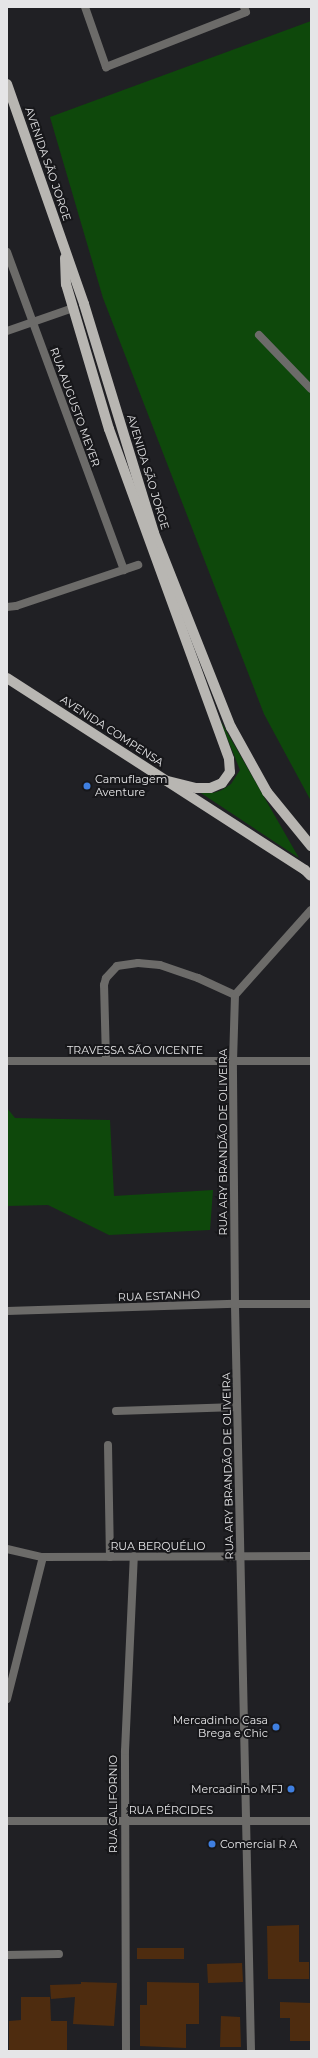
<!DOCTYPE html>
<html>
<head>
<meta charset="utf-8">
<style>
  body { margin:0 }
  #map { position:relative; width:318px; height:2058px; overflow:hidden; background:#202024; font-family:Montserrat,sans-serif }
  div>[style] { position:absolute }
  .green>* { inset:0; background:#0e480b }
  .building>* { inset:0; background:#4e2c0f }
  .lane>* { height:8px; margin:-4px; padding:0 4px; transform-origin:4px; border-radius:4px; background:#6c6b69 }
  .street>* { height:8px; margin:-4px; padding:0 4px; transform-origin:4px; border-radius:4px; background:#6c6b69 }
  .primary>* { height:10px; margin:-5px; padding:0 5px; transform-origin:5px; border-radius:5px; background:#b8b6b2 }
  .dots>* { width:11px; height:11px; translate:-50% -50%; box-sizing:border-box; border:2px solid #17171a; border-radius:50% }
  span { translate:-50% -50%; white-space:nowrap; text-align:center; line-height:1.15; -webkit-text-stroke:4px #17171a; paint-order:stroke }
  .street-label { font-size:11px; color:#e5e5e7 }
  .poi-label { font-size:11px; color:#e5e5e7 }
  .left { translate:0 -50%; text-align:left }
  .right { translate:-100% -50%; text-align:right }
  .frame { position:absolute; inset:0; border:8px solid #e5e5e7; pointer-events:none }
</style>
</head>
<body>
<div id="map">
  <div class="green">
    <i style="clip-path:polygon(311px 21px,311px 801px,264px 714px,103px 298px,50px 117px)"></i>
    <i style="clip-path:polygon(220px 720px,299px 858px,201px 793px,213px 793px,222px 790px,231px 784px,240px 770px)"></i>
    <i style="clip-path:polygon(7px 1108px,15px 1118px,110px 1120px,114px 1196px,213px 1190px,210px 1230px,109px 1235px,48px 1205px,7px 1206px)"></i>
  </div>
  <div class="building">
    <i style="clip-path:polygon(299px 1925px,299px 1962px,309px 1962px,309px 1979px,268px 1979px,267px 1926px)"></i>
    <i style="clip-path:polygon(137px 1948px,184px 1948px,184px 1959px,137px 1959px)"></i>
    <i style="clip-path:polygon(242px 1963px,243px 1982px,208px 1983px,207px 1964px)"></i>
    <i style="clip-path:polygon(81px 1982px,117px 1983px,114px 2026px,73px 2024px,75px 1997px,51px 1999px,50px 1985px,81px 1984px)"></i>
    <i style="clip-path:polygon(147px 1982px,199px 1983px,199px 2024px,186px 2024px,186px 2048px,140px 2046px,140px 2005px,147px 2005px)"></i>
    <i style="clip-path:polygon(21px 1997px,50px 1997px,51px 2021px,67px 2021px,67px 2051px,9px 2051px,9px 2021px,21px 2020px)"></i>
    <i style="clip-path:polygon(280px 2002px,311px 2003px,311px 2041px,290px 2041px,290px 2018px,280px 2018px)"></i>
    <i style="clip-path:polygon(221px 2016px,240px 2017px,241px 2047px,220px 2047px)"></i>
  </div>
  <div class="lane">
    <i style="left:85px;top:7px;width:64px;rotate:70.7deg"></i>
    <i style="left:106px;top:67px;width:150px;rotate:-21.4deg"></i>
    <i style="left:246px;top:12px;width:5px;rotate:-112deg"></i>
    <i style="left:259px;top:335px;width:75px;rotate:46.1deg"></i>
    <i style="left:116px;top:1411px;width:121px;rotate:-1.9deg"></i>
  </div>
  <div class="street">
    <i style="left:7px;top:252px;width:339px;rotate:69.8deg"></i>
    <i style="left:7px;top:331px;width:70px;rotate:-19.2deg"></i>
    <i style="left:7px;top:607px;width:9px;rotate:-6deg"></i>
    <i style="left:16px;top:606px;width:129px;rotate:-18.6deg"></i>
    <i style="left:106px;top:1060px;width:75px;rotate:-91.5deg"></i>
    <i style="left:104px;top:985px;width:7px;rotate:-74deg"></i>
    <i style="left:106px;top:978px;width:16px;rotate:-47deg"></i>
    <i style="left:117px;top:966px;width:21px;rotate:-8deg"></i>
    <i style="left:138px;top:963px;width:22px;rotate:5deg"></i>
    <i style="left:160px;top:965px;width:40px;rotate:18.9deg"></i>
    <i style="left:198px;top:978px;width:41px;rotate:24.7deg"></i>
    <i style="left:7px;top:1061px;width:304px"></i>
    <i style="left:7px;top:1311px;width:228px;rotate:-1.8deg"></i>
    <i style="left:235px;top:1304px;width:76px"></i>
    <i style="left:108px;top:1445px;width:112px;rotate:89deg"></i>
    <i style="left:7px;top:1549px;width:37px;rotate:13deg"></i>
    <i style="left:43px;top:1557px;width:268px;rotate:-0.2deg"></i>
    <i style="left:7px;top:1699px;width:146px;rotate:-75.8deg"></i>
    <i style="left:7px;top:1821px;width:304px"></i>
    <i style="left:7px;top:1955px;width:52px;rotate:-1.1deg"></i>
    <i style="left:126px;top:2051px;width:300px;rotate:-90.2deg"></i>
    <i style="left:125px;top:1751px;width:195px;rotate:-87.4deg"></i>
    <i style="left:251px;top:2051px;width:747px;rotate:-91.23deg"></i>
    <i style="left:235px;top:1304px;width:242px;rotate:-90.5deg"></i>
    <i style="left:233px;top:1062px;width:67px;rotate:-88.3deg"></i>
    <i style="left:235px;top:995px;width:114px;rotate:-48.2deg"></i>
  </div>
  <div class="primary">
    <i style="left:7px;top:84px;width:233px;rotate:70.7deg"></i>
    <i style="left:84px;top:304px;width:239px;rotate:73deg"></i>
    <i style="left:154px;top:533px;width:209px;rotate:68.4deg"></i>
    <i style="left:231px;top:727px;width:74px;rotate:61deg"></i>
    <i style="left:267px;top:792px;width:70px;rotate:50.8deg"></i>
    <i style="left:65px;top:258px;width:26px;rotate:88deg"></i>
    <i style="left:66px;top:284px;width:151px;rotate:73.5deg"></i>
    <i style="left:109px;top:429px;width:351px;rotate:70deg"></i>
    <i style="left:229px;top:759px;width:13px;rotate:86deg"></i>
    <i style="left:230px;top:772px;width:14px;rotate:126deg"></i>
    <i style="left:222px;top:783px;width:13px;rotate:157deg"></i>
    <i style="left:210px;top:788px;width:14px;rotate:180deg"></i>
    <i style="left:196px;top:788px;width:29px;rotate:-166deg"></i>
    <i style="left:7px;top:678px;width:354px;rotate:32.8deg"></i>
    <i style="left:305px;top:870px;width:8px;rotate:45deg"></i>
  </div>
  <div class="dots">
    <i style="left:87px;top:786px;background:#3f7fe0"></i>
    <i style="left:276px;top:1727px;background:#3f7fe0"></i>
    <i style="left:291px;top:1789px;background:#3f7fe0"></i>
    <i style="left:212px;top:1844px;background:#3f7fe0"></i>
  </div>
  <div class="street-label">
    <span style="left:48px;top:164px;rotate:71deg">AVENIDA SÃO JORGE</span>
    <span style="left:75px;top:407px;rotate:70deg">RUA AUGUSTO MEYER</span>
    <span style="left:148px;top:472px;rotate:73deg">AVENIDA SÃO JORGE</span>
    <span style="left:112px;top:731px;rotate:33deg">AVENIDA COMPENSA</span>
    <span style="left:135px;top:1050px">TRAVESSA SÃO VICENTE</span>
    <span style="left:223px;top:1142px;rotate:-90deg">RUA ARY BRANDÃO DE OLIVEIRA</span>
    <span style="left:159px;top:1296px;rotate:-2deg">RUA ESTANHO</span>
    <span style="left:228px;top:1466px;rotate:-91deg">RUA ARY BRANDÃO DE OLIVEIRA</span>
    <span style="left:158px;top:1546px">RUA BERQUÉLIO</span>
    <span style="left:113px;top:1804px;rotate:-90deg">RUA CALIFORNIO</span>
    <span style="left:171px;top:1810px">RUA PÉRCIDES</span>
  </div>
  <div class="poi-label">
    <span class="left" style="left:95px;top:786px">Camuflagem<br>Aventure</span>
    <span class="right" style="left:268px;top:1727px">Mercadinho Casa<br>Brega e Chic</span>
    <span class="right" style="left:283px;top:1789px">Mercadinho MFJ</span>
    <span class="left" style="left:220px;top:1844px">Comercial R A</span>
  </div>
  <div class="frame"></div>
</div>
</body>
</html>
